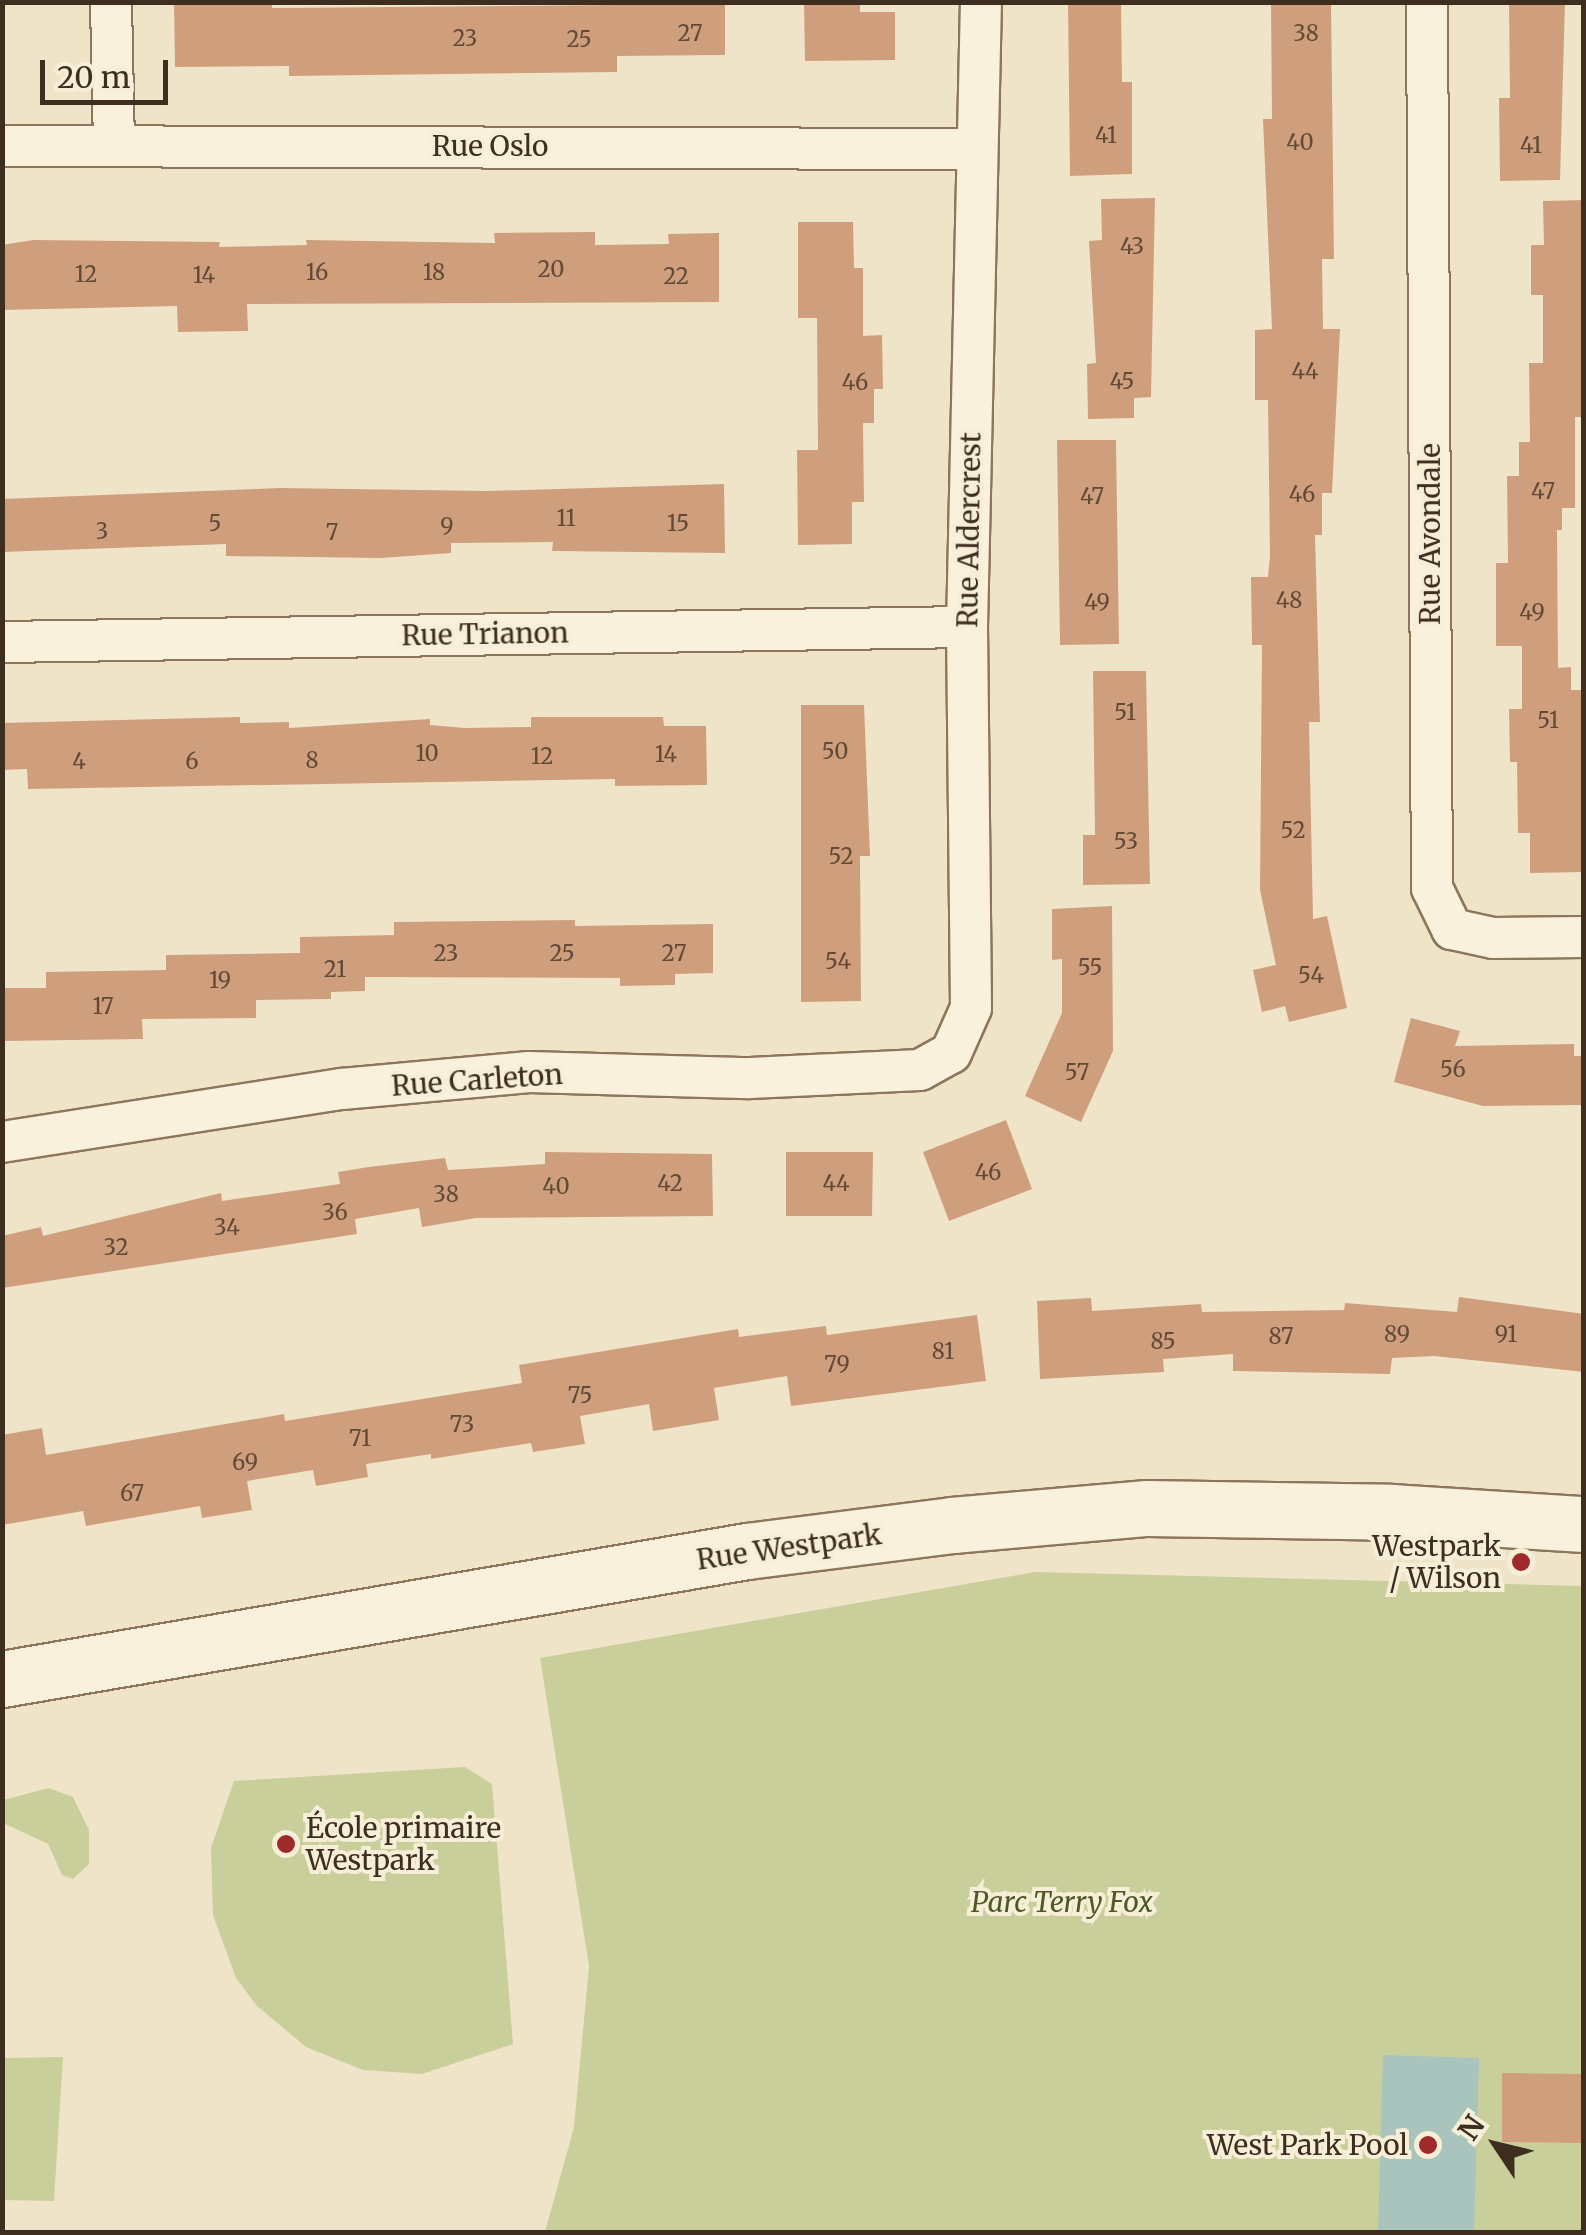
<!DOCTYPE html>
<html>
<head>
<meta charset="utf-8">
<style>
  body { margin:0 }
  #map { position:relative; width:1586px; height:2235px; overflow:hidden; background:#f0e4c8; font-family:Merriweather,serif }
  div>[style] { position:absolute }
  .green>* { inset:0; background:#c9cf9b }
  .water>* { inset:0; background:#a9c4bc }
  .building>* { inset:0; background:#cf9f7d }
  .roads { filter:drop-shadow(2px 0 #8d765c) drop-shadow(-2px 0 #8d765c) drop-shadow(0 2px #8d765c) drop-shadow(0 -2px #8d765c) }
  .street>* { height:40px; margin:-20px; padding:0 20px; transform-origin:20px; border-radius:20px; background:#faf1dc }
  .secondary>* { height:55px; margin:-27.5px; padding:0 27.5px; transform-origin:27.5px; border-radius:27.5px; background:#faf1dc }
  .dots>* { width:28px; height:28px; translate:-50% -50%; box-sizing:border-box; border:5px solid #f7eed8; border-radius:50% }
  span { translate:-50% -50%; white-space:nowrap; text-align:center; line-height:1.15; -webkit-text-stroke:8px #f7eed8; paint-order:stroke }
  .number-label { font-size:22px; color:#624a37 }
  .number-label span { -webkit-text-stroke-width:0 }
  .street-label { font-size:28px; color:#3d2e20 }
  .poi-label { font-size:28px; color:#3d2e20 }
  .right { translate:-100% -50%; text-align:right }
  .left { translate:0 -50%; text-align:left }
  .park-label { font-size:28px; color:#4d5a26; font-style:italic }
  .frame { position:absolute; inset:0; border:5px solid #3d2e20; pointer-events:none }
  .north { position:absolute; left:1446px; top:2095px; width:100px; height:100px; -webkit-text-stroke:8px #f7eed8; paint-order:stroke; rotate:305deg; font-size:28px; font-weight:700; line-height:40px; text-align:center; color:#3d2e20 }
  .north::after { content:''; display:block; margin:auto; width:35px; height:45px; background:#3d2e20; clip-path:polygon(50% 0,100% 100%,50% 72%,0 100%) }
  .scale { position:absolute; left:40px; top:60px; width:128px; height:45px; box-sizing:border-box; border:5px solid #3d2e20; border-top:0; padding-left:12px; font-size:30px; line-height:35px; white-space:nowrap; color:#3d2e20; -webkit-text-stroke:8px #f7eed8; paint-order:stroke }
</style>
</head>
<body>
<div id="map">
  <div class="green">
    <i style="clip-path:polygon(1035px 1572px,1583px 1586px,1583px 2232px,545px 2232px,574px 2127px,589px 1966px,540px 1658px)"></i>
    <i style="clip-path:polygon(465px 1767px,492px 1784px,513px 2044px,422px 2074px,363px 2070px,306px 2047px,257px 2006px,236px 1978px,213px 1915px,211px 1848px,234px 1781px)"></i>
    <i style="clip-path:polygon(49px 1788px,73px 1797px,89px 1830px,89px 1864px,73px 1879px,62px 1875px,48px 1844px,3px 1823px,3px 1800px)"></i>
    <i style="clip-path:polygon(63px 2057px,54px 2201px,3px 2200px,3px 2058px)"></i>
  </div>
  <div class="water">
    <i style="clip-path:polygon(1383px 2055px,1479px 2058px,1474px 2232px,1378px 2232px)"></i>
  </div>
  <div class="building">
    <i style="clip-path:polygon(174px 2px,272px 2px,272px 8px,725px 4px,725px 55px,617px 56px,617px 72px,289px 76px,289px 66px,175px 67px)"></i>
    <i style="clip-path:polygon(804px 2px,860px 2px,860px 12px,895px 12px,895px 60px,805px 61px)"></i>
    <i style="clip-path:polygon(1068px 2px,1121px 2px,1122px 82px,1132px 82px,1132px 174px,1070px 176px)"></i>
    <i style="clip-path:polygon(1271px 2px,1331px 2px,1334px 259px,1322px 259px,1323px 329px,1340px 329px,1332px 493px,1322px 493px,1322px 535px,1315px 535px,1320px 722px,1309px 722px,1313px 919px,1327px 916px,1347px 1008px,1289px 1022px,1285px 1006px,1262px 1012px,1253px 970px,1276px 965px,1260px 890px,1262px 645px,1252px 645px,1251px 577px,1268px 577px,1270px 556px,1268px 400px,1255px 400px,1255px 330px,1272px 329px,1263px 119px,1272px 119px)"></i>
    <i style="clip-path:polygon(1509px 2px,1565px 2px,1560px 180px,1500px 181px,1499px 98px,1510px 98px)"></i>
    <i style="clip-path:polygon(1155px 198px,1151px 397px,1134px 398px,1134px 418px,1088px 419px,1087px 364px,1096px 363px,1089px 241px,1102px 240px,1101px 199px)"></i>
    <i style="clip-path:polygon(1584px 200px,1584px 417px,1575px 417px,1575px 508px,1562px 508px,1562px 530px,1557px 530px,1558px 668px,1571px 667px,1571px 690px,1581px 690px,1583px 872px,1530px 873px,1530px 833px,1518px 833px,1517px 762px,1510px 762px,1509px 709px,1522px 709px,1522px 646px,1496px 646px,1496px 563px,1508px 563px,1507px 476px,1519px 476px,1519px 442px,1530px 442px,1529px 363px,1543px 363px,1543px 295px,1531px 295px,1531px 245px,1544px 245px,1543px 201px)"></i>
    <i style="clip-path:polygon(798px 222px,853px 222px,854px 268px,863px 268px,863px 336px,882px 335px,883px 389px,874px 389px,874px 423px,863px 423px,864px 502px,852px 502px,852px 544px,798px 545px,797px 450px,818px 450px,817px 318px,798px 318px)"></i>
    <i style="clip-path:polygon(595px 232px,595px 245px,669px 244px,668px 234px,719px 233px,719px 302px,247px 304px,248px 331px,178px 332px,177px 306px,2px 310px,2px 245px,33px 240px,220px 242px,219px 247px,307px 245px,306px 240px,495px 243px,494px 233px)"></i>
    <i style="clip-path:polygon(1057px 440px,1116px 440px,1119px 644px,1060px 645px)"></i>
    <i style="clip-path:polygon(724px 484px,725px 553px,552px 551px,553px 542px,451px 543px,451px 553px,381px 558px,226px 556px,226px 544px,2px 552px,2px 499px,280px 488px,488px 491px)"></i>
    <i style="clip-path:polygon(1093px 671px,1146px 671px,1150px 884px,1083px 885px,1083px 835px,1095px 835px)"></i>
    <i style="clip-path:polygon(801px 705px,864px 705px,870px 856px,860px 856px,861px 1001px,801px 1002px)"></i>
    <i style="clip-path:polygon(240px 717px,240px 723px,289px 722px,289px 728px,430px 719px,430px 725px,464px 728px,531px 727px,531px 717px,663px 717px,664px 726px,706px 726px,707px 785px,615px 786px,615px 779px,28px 789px,27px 769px,2px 770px,2px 723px)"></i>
    <i style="clip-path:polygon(1112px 906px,1113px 1051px,1081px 1122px,1025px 1096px,1062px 1013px,1062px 959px,1052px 960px,1052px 909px)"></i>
    <i style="clip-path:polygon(575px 920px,575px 926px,713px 924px,713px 973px,675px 974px,675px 985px,620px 986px,620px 978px,365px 977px,365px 991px,331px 992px,331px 999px,256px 1000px,256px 1018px,142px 1019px,143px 1039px,2px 1041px,2px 988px,46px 988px,46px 972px,166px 970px,166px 955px,300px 953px,300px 937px,394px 935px,394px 922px)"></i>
    <i style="clip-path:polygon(1411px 1018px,1460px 1031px,1455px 1046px,1574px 1044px,1574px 1056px,1584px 1056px,1584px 1105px,1483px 1106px,1394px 1082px)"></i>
    <i style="clip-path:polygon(1006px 1120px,1032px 1189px,949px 1221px,923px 1152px)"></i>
    <i style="clip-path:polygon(545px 1152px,712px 1154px,713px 1216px,476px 1218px,422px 1227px,419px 1208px,355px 1219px,357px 1234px,2px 1288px,2px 1236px,41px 1227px,43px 1236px,221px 1193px,222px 1201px,340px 1184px,338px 1172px,369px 1167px,445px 1158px,448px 1170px,545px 1164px)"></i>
    <i style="clip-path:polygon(786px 1152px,873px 1152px,872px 1216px,786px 1216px)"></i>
    <i style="clip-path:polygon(1459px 1297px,1584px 1314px,1584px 1372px,1434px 1356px,1392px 1358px,1390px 1374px,1233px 1371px,1233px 1354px,1163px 1359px,1164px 1372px,1040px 1379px,1037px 1301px,1091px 1298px,1092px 1311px,1201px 1304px,1202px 1312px,1344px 1310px,1345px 1303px,1457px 1312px)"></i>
    <i style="clip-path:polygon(977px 1315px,986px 1381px,791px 1406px,787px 1376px,714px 1388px,719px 1420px,653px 1431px,649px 1404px,580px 1416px,585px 1444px,533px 1452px,531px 1443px,431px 1459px,431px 1454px,366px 1464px,368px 1477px,316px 1486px,313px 1470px,247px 1481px,252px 1510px,202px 1518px,200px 1506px,86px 1526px,83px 1511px,2px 1525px,2px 1435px,42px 1428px,46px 1455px,284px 1414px,285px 1421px,522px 1383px,519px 1365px,738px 1329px,739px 1337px,826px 1326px,827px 1335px)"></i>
    <i style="clip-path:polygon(1502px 2073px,1584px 2074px,1584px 2143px,1502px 2142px)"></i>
  </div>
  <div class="roads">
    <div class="street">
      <i style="left:111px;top:2px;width:142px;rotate:88.8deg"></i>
      <i style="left:1427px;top:2px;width:886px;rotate:89.68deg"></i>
      <i style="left:1432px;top:888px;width:46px;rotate:64deg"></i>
      <i style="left:1452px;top:929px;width:42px;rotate:12.4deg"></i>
      <i style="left:1493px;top:938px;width:91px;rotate:-0.6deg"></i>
      <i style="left:2px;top:146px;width:975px;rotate:0.18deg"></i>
      <i style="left:2px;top:642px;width:965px;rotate:-0.89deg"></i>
      <i style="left:2px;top:1142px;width:344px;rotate:-8.9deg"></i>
      <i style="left:342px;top:1089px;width:188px;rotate:-5.2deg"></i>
      <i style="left:529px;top:1072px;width:221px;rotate:1.6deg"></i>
      <i style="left:750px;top:1078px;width:170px;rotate:-2.7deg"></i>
      <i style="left:920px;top:1070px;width:35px;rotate:-29deg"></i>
      <i style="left:951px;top:1053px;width:49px;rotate:-66deg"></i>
      <i style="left:971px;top:1008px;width:381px;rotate:-90.6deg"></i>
      <i style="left:967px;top:627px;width:625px;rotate:-88.72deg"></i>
    </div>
    <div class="secondary">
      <i style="left:2px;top:1679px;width:756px;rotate:-9.75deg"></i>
      <i style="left:747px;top:1551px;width:207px;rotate:-7.2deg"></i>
      <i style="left:952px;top:1525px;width:196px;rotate:-5deg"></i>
      <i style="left:1147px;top:1508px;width:244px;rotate:0.9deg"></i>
      <i style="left:1391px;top:1512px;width:193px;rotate:3.6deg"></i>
    </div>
  </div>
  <div class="dots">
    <i style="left:1521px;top:1562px;background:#9e2a2b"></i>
    <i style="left:286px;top:1844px;background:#9e2a2b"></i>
    <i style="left:1428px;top:2145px;background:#9e2a2b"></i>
  </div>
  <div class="number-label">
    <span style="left:690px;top:34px">27</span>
    <span style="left:1306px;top:34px">38</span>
    <span style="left:465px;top:39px">23</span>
    <span style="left:579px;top:40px">25</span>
    <span style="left:1106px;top:136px">41</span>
    <span style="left:1300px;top:143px">40</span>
    <span style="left:1531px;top:146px">41</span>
    <span style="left:1132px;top:247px">43</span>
    <span style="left:551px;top:270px">20</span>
    <span style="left:317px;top:273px">16</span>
    <span style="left:434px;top:273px">18</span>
    <span style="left:86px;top:275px">12</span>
    <span style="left:204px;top:276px">14</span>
    <span style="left:676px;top:277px">22</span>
    <span style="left:1305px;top:372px">44</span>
    <span style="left:1122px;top:382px">45</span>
    <span style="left:855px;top:383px">46</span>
    <span style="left:1543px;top:492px">47</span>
    <span style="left:1302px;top:495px">46</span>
    <span style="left:1092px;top:497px">47</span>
    <span style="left:566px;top:519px">11</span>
    <span style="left:215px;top:524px">5</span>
    <span style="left:678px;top:524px">15</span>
    <span style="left:447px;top:527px">9</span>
    <span style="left:102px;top:532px">3</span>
    <span style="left:332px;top:533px">7</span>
    <span style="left:1289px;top:601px">48</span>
    <span style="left:1097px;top:603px">49</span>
    <span style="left:1532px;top:613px">49</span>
    <span style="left:1125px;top:713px">51</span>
    <span style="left:1548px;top:721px">51</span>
    <span style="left:835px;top:752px">50</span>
    <span style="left:427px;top:754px">10</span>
    <span style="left:666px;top:755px">14</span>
    <span style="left:542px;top:757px">12</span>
    <span style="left:312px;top:761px">8</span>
    <span style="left:79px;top:762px">4</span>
    <span style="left:192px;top:762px">6</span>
    <span style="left:1293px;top:831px">52</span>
    <span style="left:1126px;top:842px">53</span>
    <span style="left:841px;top:857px">52</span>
    <span style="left:446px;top:954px">23</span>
    <span style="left:562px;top:954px">25</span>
    <span style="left:674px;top:954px">27</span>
    <span style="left:838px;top:962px">54</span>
    <span style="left:1090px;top:968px">55</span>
    <span style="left:335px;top:970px">21</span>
    <span style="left:1311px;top:976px">54</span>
    <span style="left:220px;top:981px">19</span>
    <span style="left:103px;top:1007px">17</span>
    <span style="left:1453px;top:1070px">56</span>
    <span style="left:1077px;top:1073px">57</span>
    <span style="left:988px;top:1173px">46</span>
    <span style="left:670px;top:1184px">42</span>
    <span style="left:836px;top:1184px">44</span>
    <span style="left:556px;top:1187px">40</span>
    <span style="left:446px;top:1195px">38</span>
    <span style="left:335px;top:1213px">36</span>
    <span style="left:227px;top:1228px">34</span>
    <span style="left:116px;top:1248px">32</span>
    <span style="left:1397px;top:1335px">89</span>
    <span style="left:1506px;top:1335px">91</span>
    <span style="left:1281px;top:1337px">87</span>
    <span style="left:1163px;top:1342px">85</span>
    <span style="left:943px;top:1352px">81</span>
    <span style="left:837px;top:1365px">79</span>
    <span style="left:580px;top:1396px">75</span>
    <span style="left:462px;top:1425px">73</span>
    <span style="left:360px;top:1439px">71</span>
    <span style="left:245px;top:1463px">69</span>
    <span style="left:132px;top:1494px">67</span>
  </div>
  <div class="street-label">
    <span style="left:490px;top:146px">Rue Oslo</span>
    <span style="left:969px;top:530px;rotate:-89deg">Rue Aldercrest</span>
    <span style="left:1430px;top:534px;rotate:-90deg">Rue Avondale</span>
    <span style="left:485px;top:634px;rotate:-1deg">Rue Trianon</span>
    <span style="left:477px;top:1080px;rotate:-4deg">Rue Carleton</span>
    <span style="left:789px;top:1547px;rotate:-8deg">Rue Westpark</span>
  </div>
  <div class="poi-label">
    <span class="right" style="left:1501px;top:1562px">Westpark<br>/ Wilson</span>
    <span class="left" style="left:306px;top:1844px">École primaire<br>Westpark</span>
    <span class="right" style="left:1408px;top:2145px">West Park Pool</span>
  </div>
  <div class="park-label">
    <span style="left:1062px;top:1902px">Parc Terry Fox</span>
  </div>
  <div class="frame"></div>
  <div class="north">N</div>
  <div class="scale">20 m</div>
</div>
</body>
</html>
